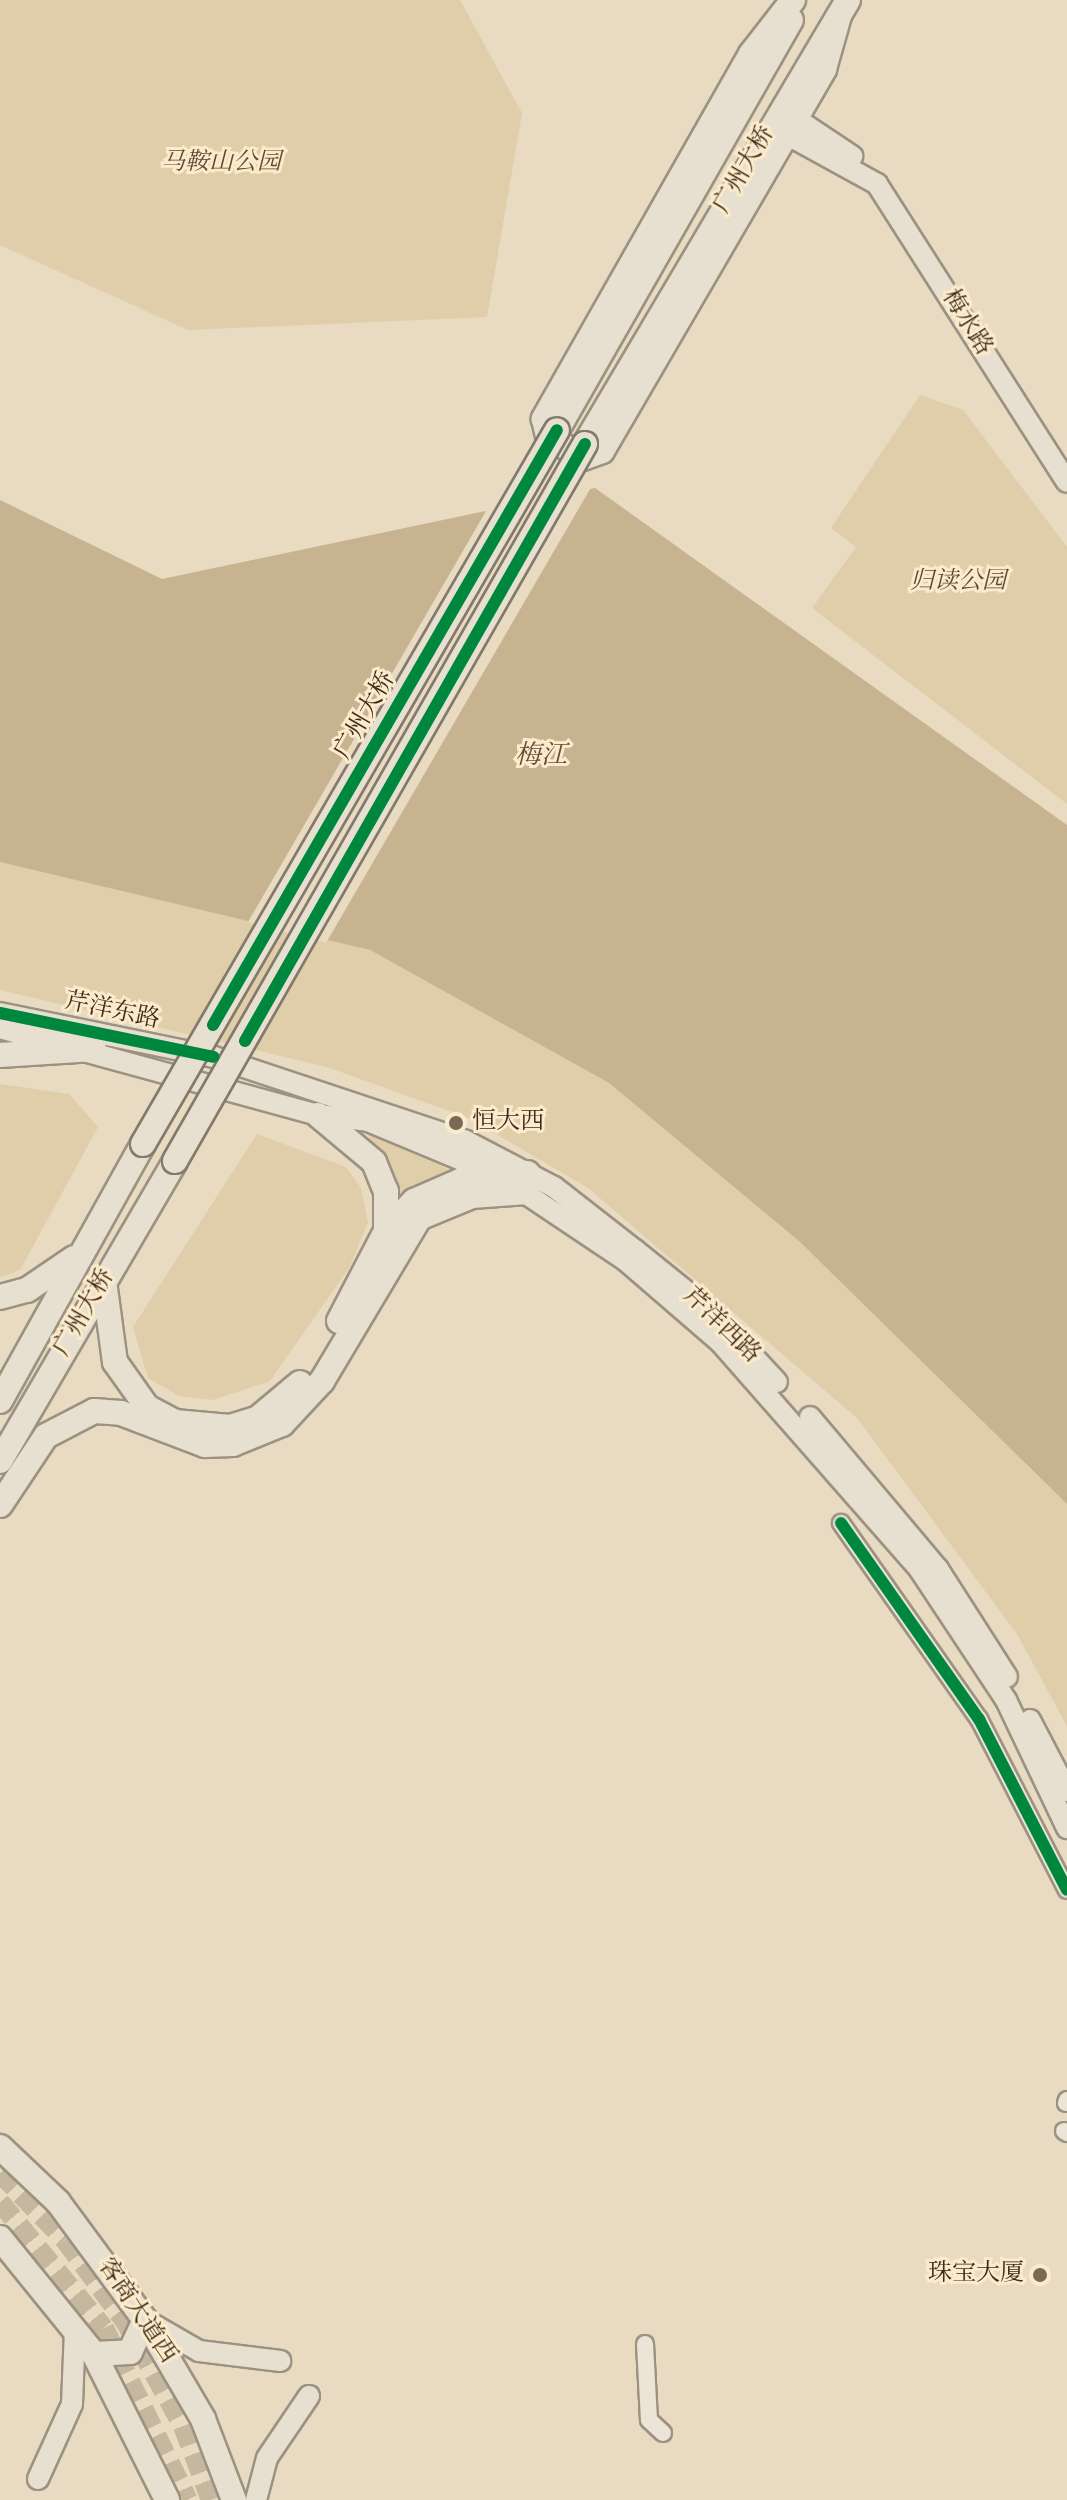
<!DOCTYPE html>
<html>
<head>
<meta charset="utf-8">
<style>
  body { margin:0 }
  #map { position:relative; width:1067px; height:2500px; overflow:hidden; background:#e8dbc1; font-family:Vollkorn,"Noto Serif SC",serif }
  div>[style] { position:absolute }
  .green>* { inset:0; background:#e0cda9 }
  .water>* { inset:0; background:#c8b391 }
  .pier>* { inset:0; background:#e8dbc1 }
  .major-tunnel>* { height:20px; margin-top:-10px; transform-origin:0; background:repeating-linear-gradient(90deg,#c6b89f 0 20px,transparent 0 30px) }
  .roads { filter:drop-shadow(2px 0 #9c9282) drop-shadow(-2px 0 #9c9282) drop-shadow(0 2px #9c9282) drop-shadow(0 -2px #9c9282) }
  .minor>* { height:16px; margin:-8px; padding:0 8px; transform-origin:8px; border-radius:8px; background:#ebe4d7 }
  .major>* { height:20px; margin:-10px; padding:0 10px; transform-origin:10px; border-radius:10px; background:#e7e0d1 }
  .highway>* { height:24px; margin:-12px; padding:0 12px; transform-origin:12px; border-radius:12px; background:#e7e0d1 }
  .bridges { filter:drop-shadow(2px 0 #847a6b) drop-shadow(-2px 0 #847a6b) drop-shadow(0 2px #847a6b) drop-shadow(0 -2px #847a6b) }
  .highway-bridge>* { height:24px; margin:-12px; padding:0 12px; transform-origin:12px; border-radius:12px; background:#e7e0d1 }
  .cycleway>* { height:12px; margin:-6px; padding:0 6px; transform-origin:6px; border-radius:6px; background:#00873e }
  .dots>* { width:22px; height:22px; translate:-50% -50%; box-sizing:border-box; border:4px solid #fbebcc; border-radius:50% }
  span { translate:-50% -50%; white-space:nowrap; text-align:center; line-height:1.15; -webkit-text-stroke:6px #fbebcc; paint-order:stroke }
  .park-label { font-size:24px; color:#5e4931; font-style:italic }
  .street-label { font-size:24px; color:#3f2b18 }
  .poi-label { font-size:24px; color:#3f2b18 }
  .left { translate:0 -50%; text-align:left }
  .right { translate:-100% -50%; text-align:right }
  .water-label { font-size:26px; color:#644f36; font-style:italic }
</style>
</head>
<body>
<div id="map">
  <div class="green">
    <i style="clip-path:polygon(0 0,460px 0,522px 113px,487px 317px,188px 330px,0 245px)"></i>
    <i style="clip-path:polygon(920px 395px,963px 410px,1067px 547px,1067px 804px,812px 608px,856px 547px,831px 528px)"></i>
    <i style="clip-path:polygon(0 862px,370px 950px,609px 1083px,800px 1242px,1067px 1504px,1067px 1726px,1017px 1634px,857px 1418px,588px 1188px,469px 1118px,327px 1067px,0 990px)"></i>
    <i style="clip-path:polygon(0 1084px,69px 1094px,98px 1127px,20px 1270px,0 1277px)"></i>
    <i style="clip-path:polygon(257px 1134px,346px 1167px,361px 1188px,368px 1223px,349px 1268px,270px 1381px,213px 1400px,179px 1396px,148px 1378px,133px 1327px)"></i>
    <i style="clip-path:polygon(368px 1134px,455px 1172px,396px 1201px)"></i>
  </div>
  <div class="water">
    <i style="clip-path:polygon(595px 488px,1067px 825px,1067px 1504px,800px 1242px,609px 1083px,370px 950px,0 862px,0 500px,162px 579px)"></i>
  </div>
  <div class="pier">
    <i style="clip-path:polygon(593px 484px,326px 943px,248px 922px,489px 506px)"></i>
  </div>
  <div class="major-tunnel">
    <i style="left:0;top:2173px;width:93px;rotate:45.9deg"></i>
    <i style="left:65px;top:2240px;width:101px;rotate:53.5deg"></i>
    <i style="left:125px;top:2321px;width:120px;rotate:61.1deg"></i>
    <i style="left:183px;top:2426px;width:79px;rotate:69.3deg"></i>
    <i style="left:0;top:2202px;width:163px;rotate:50.5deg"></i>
    <i style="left:104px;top:2328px;width:191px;rotate:64deg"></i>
  </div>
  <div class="roads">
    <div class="minor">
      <i style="left:841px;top:1523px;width:240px;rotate:54.9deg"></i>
      <i style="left:979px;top:1719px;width:192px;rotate:62.8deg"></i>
      <i style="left:1066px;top:2103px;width:3px;rotate:-72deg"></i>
      <i style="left:1064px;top:2131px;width:4px;rotate:34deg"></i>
      <i style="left:645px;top:2344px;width:76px;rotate:87deg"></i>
      <i style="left:649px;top:2420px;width:19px;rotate:43deg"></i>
    </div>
    <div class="major">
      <i style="left:795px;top:118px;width:69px;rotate:33.7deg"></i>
      <i style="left:786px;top:134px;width:104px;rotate:28.8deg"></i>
      <i style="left:877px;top:184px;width:353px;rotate:57.5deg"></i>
      <i style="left:0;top:1013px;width:218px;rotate:11.6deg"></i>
      <i style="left:214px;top:1057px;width:266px;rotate:18.4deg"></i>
      <i style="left:466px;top:1141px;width:99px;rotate:27.6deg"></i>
      <i style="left:554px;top:1187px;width:103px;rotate:37.9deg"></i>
      <i style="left:635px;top:1250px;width:100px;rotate:38.9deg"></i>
      <i style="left:713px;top:1313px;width:94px;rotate:47.2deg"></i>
      <i style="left:0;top:1028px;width:330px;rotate:15.3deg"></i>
      <i style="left:318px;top:1115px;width:50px;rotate:6.8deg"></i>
      <i style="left:368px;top:1121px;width:141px;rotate:22.6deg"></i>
      <i style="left:498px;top:1175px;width:153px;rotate:33.8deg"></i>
      <i style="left:625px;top:1260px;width:125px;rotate:40.8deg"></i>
      <i style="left:720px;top:1342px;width:303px;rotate:48.7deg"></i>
      <i style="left:920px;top:1570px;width:156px;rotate:56.5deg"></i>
      <i style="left:1006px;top:1700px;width:142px;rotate:64.5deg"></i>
      <i style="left:810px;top:1417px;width:199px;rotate:49.9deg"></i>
      <i style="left:938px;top:1569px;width:128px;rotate:57.4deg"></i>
      <i style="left:1030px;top:1720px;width:80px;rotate:62.5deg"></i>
      <i style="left:145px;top:2320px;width:62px;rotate:29.9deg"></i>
      <i style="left:199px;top:2351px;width:82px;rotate:7deg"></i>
      <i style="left:38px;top:2479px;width:82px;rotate:-65.6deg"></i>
      <i style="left:72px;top:2404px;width:76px;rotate:-87.7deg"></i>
      <i style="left:256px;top:2500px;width:43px;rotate:-75.3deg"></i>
      <i style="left:267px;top:2458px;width:75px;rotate:-55.9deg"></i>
    </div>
    <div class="highway">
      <i style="left:793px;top:0;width:68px;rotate:127.9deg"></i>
      <i style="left:751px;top:54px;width:420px;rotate:119.6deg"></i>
      <i style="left:544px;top:419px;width:17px;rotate:77deg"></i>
      <i style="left:548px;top:436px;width:41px;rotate:32.2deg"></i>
      <i style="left:583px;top:458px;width:20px;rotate:-20deg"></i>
      <i style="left:602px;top:451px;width:442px;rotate:-59.8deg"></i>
      <i style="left:824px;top:69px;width:55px;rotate:-74.2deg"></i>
      <i style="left:557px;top:430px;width:472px;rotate:-60.3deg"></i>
      <i style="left:585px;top:444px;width:516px;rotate:-59.36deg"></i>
      <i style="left:0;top:1055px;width:94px;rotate:-3.7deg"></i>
      <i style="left:318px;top:1115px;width:73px;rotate:40deg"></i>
      <i style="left:374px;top:1162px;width:31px;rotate:68deg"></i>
      <i style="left:386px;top:1191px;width:40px;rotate:90deg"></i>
      <i style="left:104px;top:1281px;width:82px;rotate:82.3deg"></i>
      <i style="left:115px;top:1362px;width:55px;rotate:54.6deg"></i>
      <i style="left:147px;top:1407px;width:32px;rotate:28deg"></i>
      <i style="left:175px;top:1422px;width:55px;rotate:5.2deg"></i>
      <i style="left:230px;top:1427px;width:28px;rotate:-17deg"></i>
      <i style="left:257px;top:1419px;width:56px;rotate:-39.9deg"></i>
      <i style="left:0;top:1297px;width:28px;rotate:-15deg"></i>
      <i style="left:27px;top:1290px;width:57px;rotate:-34.2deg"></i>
      <i style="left:339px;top:1321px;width:102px;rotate:-62.4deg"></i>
      <i style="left:386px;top:1231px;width:41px;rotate:-47deg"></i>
      <i style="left:414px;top:1201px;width:52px;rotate:-23.6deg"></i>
      <i style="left:462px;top:1180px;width:66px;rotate:-6.1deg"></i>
      <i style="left:0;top:1401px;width:294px;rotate:-60.9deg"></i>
      <i style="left:0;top:1461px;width:347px;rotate:-59.7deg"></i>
      <i style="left:0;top:1505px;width:83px;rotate:-56.3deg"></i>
      <i style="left:46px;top:1436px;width:54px;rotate:-27.5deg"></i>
      <i style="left:94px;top:1411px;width:27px;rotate:4deg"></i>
      <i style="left:121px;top:1413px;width:90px;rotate:20.9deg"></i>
      <i style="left:205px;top:1445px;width:28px;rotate:-2deg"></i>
      <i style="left:233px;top:1444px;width:53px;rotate:-22.2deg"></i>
      <i style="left:282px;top:1424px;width:59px;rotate:-47.1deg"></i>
      <i style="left:322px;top:1381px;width:190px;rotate:-59.2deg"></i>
      <i style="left:419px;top:1218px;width:57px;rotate:-22.5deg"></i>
      <i style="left:472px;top:1196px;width:55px;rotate:-4.2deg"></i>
      <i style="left:0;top:2147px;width:80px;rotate:43.5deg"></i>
      <i style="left:58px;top:2202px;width:147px;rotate:53.6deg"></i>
      <i style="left:145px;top:2320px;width:115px;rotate:59.6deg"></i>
      <i style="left:203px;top:2419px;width:87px;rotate:69.1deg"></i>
      <i style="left:0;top:2238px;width:149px;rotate:51deg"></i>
      <i style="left:94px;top:2354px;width:163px;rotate:63.4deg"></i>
      <i style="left:94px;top:2354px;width:36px;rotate:-3deg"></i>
      <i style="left:130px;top:2352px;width:35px;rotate:-65deg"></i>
    </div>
  </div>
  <div class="bridges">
    <div class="highway-bridge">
      <i style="left:143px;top:1144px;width:825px;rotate:-59.89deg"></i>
      <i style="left:175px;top:1161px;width:826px;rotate:-60.24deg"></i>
    </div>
  </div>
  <div class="cycleway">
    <i style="left:0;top:1013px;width:218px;rotate:11.6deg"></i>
    <i style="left:213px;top:1025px;width:687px;rotate:-59.97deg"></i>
    <i style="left:245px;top:1041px;width:687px;rotate:-60.34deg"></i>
    <i style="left:841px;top:1523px;width:240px;rotate:54.9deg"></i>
    <i style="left:979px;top:1719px;width:192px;rotate:62.8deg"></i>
  </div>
  <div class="dots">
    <i style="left:456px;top:1123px;background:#7a6953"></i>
    <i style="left:1040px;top:2275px;background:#7a6953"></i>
  </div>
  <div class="park-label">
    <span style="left:221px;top:164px">马鞍山公园</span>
    <span style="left:958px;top:583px">归读公园</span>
  </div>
  <div class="street-label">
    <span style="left:745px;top:170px;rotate:-60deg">广州大桥</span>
    <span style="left:966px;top:323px;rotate:58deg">梅水路</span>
    <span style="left:366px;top:716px;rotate:-60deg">广州大桥</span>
    <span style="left:112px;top:1012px;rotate:12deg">芹洋东路</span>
    <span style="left:85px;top:1313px;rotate:-60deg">广州大桥</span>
    <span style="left:721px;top:1326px;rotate:44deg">芹洋西路</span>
    <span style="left:136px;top:2311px;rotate:56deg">客商大道西</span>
  </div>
  <div class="poi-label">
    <span class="left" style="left:472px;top:1123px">恒大西</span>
    <span class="right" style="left:1024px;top:2275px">珠宝大厦</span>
  </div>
  <div class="water-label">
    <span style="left:541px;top:757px">梅江</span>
  </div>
</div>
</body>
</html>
